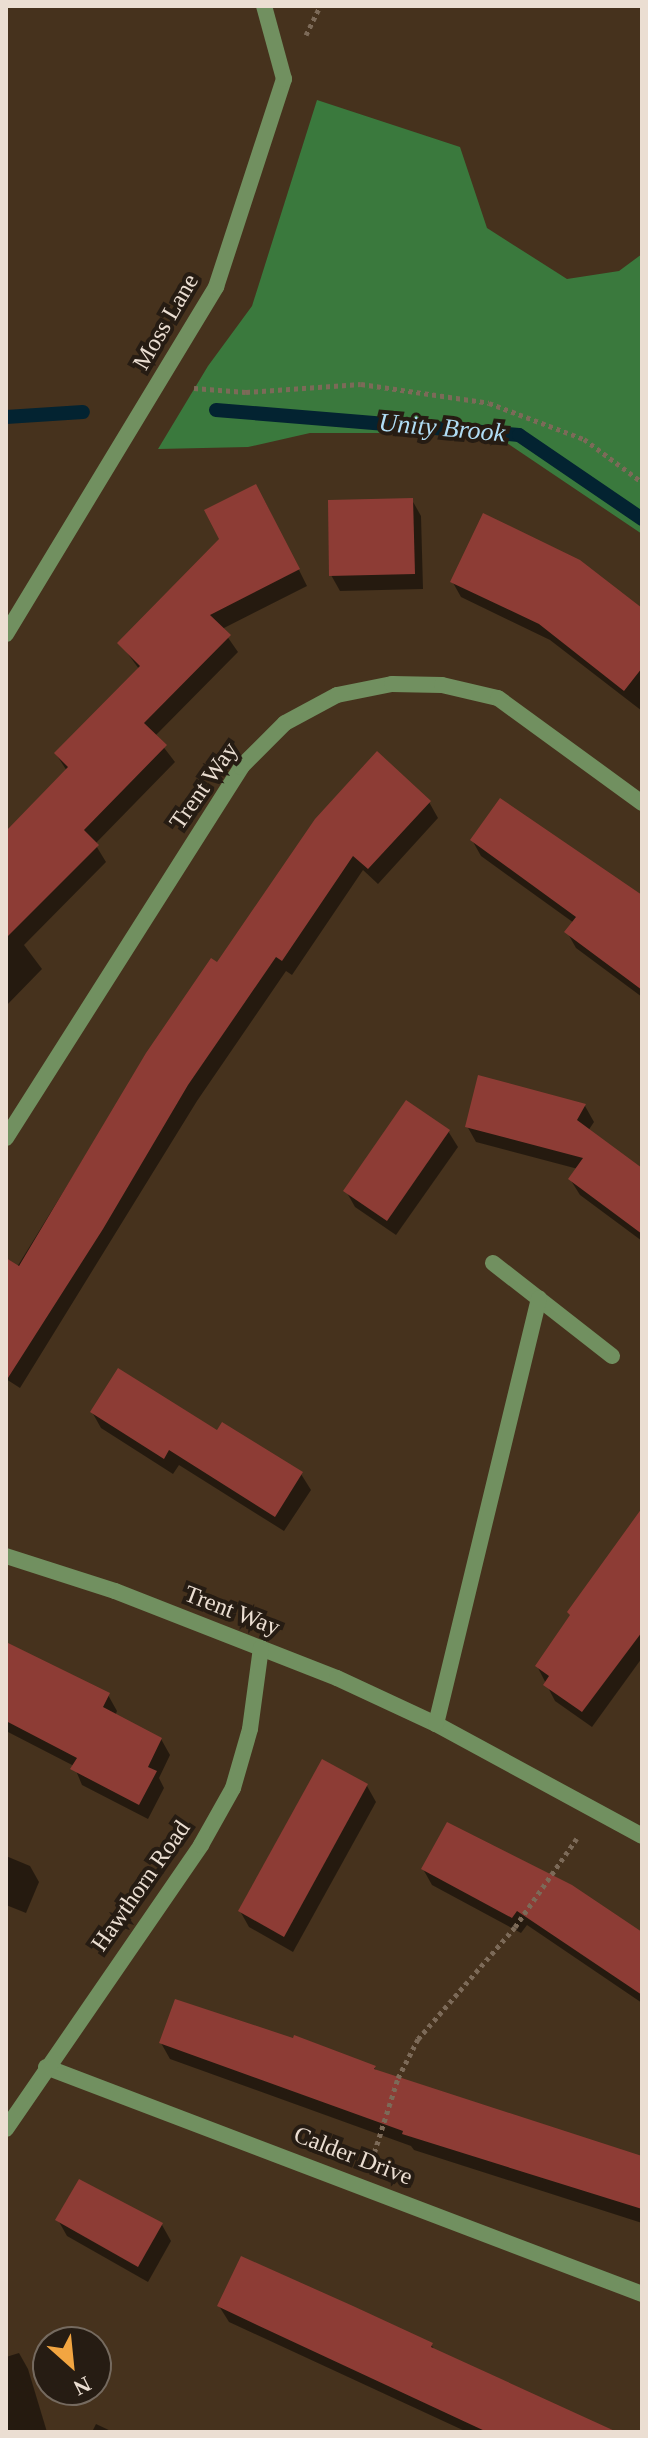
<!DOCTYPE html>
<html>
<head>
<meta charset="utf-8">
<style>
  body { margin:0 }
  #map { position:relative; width:648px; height:2438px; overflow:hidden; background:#46321d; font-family:Georgia,serif }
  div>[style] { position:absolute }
  .forest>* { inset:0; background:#3a793d }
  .shadow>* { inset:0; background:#0007 }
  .stream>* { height:14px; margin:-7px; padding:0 7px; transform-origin:7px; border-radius:7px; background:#032331 }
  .building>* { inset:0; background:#8d3c35 }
  .path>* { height:5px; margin-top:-2.5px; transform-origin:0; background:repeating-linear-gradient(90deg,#7c6a58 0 4px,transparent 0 8px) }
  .lane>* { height:16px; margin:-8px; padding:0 8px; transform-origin:8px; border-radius:8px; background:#719060 }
  .street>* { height:16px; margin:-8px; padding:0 8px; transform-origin:8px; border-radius:8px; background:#719060 }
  span { translate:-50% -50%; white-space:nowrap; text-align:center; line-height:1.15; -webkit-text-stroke:8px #261c13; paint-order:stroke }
  .street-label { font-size:24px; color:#ebded2 }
  .water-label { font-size:26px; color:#b0ddf5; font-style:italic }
  .frame { position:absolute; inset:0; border:8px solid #ebded2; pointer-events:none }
  .north { position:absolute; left:32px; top:2326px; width:80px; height:80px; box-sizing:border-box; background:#261c13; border:2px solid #756a5f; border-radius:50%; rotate:153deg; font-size:22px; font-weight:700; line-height:32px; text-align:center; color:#ebded2 }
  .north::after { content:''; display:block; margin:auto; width:28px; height:36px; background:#f2a541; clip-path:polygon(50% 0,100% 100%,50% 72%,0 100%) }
</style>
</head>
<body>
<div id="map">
  <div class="forest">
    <i style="clip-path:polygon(317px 100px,460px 147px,487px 228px,567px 279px,619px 271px,642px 254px,642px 534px,492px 433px,310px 433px,248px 447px,158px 449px,208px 366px,252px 306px)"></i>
  </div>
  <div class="shadow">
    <i style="clip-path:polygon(412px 500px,421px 516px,423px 589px,340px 591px,331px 575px)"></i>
    <i style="clip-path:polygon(265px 502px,307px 586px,222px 629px,238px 652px,155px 736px,175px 762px,95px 844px,106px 862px,24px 945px,42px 969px,6px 1006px,6px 833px,67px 771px,56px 754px,139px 669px,120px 643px)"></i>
    <i style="clip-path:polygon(452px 581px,642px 611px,642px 711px,550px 640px,461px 597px)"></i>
    <i style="clip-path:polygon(429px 802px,438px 818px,378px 884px,363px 870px,292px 975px,286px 971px,197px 1101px,20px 1388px,6px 1379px,6px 1285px,148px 1054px,218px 965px,317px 821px)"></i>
    <i style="clip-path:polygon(472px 840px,642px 898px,642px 997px,576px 948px,567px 932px,574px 923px,481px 856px)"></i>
    <i style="clip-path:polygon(585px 1106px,594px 1122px,588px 1131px,642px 1171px,642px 1241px,580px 1195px,570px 1179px,578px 1169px,476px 1142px,467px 1126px)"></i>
    <i style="clip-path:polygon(448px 1131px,458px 1147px,396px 1235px,355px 1207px,346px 1191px)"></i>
    <i style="clip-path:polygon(92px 1412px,217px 1433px,301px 1474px,311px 1490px,284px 1531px,179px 1465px,173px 1474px,101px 1428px)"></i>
    <i style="clip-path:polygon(642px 1511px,642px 1658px,592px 1727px,555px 1701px,537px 1666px)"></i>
    <i style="clip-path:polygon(6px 1644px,108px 1695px,117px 1711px,115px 1716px,161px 1739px,170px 1755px,159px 1778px,164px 1788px,148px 1819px,82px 1785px,74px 1766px,8px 1732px,6px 1737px)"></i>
    <i style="clip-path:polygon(323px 1762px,367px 1786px,376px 1802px,293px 1952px,249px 1927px,240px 1911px)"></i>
    <i style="clip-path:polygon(6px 1856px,30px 1866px,39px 1882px,26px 1913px,6px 1905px)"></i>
    <i style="clip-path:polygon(423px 1869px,642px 1934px,642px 2003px,527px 1925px,521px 1933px,432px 1885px)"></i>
    <i style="clip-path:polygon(161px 2043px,374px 2067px,377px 2072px,642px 2159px,642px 2223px,414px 2150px,411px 2146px,170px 2059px)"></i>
    <i style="clip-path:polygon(80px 2181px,162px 2225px,171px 2241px,148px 2282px,67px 2236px,58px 2220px)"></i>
    <i style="clip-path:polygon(219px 2306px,431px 2344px,435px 2351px,610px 2432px,467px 2432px,229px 2322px)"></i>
    <i style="clip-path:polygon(19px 2353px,28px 2369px,47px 2432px,6px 2432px,6px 2357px)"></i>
    <i style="clip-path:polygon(96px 2424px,113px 2432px,92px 2432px)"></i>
  </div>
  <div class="stream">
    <i style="left:216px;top:410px;width:304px;rotate:4.7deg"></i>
    <i style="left:519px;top:435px;width:149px;rotate:34.3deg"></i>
    <i style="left:6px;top:417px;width:77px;rotate:-3.7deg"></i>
  </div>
  <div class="building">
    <i style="clip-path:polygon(256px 484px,300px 569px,210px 615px,231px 635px,144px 723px,167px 745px,84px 830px,99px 845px,6px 938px,6px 831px,68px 767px,54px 753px,140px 666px,117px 643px,219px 539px,204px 510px)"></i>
    <i style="clip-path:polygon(413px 498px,415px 574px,329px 576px,328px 500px)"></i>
    <i style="clip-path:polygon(483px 513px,580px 560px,642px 608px,642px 668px,624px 691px,539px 624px,450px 582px)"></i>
    <i style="clip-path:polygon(377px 751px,431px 801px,368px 869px,353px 856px,282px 961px,276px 957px,188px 1085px,103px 1229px,6px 1381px,6px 1258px,19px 1266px,146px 1053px,211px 958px,217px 962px,315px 819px)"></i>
    <i style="clip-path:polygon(500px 798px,642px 895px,642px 990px,564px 932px,576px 917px,470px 840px)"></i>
    <i style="clip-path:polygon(478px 1075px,586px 1104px,577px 1120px,642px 1168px,642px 1234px,568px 1179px,583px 1158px,465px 1127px)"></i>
    <i style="clip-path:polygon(406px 1100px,450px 1130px,387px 1221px,343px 1191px)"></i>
    <i style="clip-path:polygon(118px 1368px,217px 1430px,222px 1422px,303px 1472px,275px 1517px,169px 1450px,164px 1459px,90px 1412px)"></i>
    <i style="clip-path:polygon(642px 1508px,642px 1632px,582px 1712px,543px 1685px,549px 1676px,535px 1666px,570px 1615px,567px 1612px)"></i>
    <i style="clip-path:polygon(6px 1642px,110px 1693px,103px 1707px,162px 1738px,148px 1767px,157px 1771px,139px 1805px,70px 1769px,77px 1758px,6px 1721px)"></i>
    <i style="clip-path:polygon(322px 1759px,368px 1784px,284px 1937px,238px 1911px)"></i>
    <i style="clip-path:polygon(447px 1822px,572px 1885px,642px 1932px,642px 1995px,517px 1911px,512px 1918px,421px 1869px)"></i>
    <i style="clip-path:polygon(175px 1999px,293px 2038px,294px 2035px,376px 2066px,374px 2069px,642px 2156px,642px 2209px,402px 2134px,403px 2131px,159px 2043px)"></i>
    <i style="clip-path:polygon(79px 2179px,163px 2223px,138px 2267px,55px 2220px)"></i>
    <i style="clip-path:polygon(241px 2256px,353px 2306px,433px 2343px,431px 2347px,617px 2432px,487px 2432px,257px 2325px,217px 2306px)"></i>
  </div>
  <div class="path">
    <i style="left:306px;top:35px;width:32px;rotate:-64deg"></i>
    <i style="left:194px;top:388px;width:52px;rotate:4.4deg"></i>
    <i style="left:246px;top:392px;width:115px;rotate:-4deg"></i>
    <i style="left:361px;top:384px;width:129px;rotate:8.4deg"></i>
    <i style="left:489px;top:403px;width:102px;rotate:20.8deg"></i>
    <i style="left:584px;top:439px;width:72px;rotate:36.6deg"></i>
    <i style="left:372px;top:2160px;width:86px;rotate:-72.4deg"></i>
    <i style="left:398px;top:2078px;width:44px;rotate:-62.9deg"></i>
    <i style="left:418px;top:2039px;width:148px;rotate:-49.1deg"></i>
    <i style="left:515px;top:1927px;width:108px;rotate:-55.1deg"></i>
  </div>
  <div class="lane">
    <i style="left:6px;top:634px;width:406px;rotate:-58.8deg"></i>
    <i style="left:216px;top:287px;width:219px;rotate:-71.9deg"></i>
    <i style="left:284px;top:79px;width:76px;rotate:-105.3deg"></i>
  </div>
  <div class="street">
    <i style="left:6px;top:1138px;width:439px;rotate:-57.6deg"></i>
    <i style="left:241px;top:767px;width:62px;rotate:-45deg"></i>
    <i style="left:285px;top:723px;width:59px;rotate:-28.3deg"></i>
    <i style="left:337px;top:695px;width:56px;rotate:-11.3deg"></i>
    <i style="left:392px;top:684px;width:50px;rotate:1.1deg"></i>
    <i style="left:442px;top:685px;width:57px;rotate:13.1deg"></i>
    <i style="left:498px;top:698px;width:178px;rotate:36.1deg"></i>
    <i style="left:493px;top:1263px;width:151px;rotate:38deg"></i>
    <i style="left:6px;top:1556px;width:114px;rotate:17.8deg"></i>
    <i style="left:115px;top:1591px;width:238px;rotate:21.4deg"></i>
    <i style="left:337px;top:1678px;width:109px;rotate:24.9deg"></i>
    <i style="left:436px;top:1724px;width:234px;rotate:28.5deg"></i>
    <i style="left:436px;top:1724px;width:438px;rotate:-76.4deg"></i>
    <i style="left:46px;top:2067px;width:638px;rotate:20.85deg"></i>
    <i style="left:6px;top:2129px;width:345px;rotate:-55.5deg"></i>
    <i style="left:201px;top:1845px;width:65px;rotate:-60.7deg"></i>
    <i style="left:233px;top:1788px;width:61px;rotate:-73.9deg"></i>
    <i style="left:250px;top:1729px;width:82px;rotate:-82.3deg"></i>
  </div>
  <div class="street-label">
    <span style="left:166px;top:322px;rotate:-60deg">Moss Lane</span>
    <span style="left:204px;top:786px;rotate:-55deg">Trent Way</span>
    <span style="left:232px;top:1611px;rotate:21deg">Trent Way</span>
    <span style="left:141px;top:1886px;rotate:-55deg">Hawthorn Road</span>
    <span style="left:353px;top:2156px;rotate:21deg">Calder Drive</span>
  </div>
  <div class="water-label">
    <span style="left:442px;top:428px;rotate:5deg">Unity Brook</span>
  </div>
  <div class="frame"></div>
  <div class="north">N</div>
</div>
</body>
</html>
